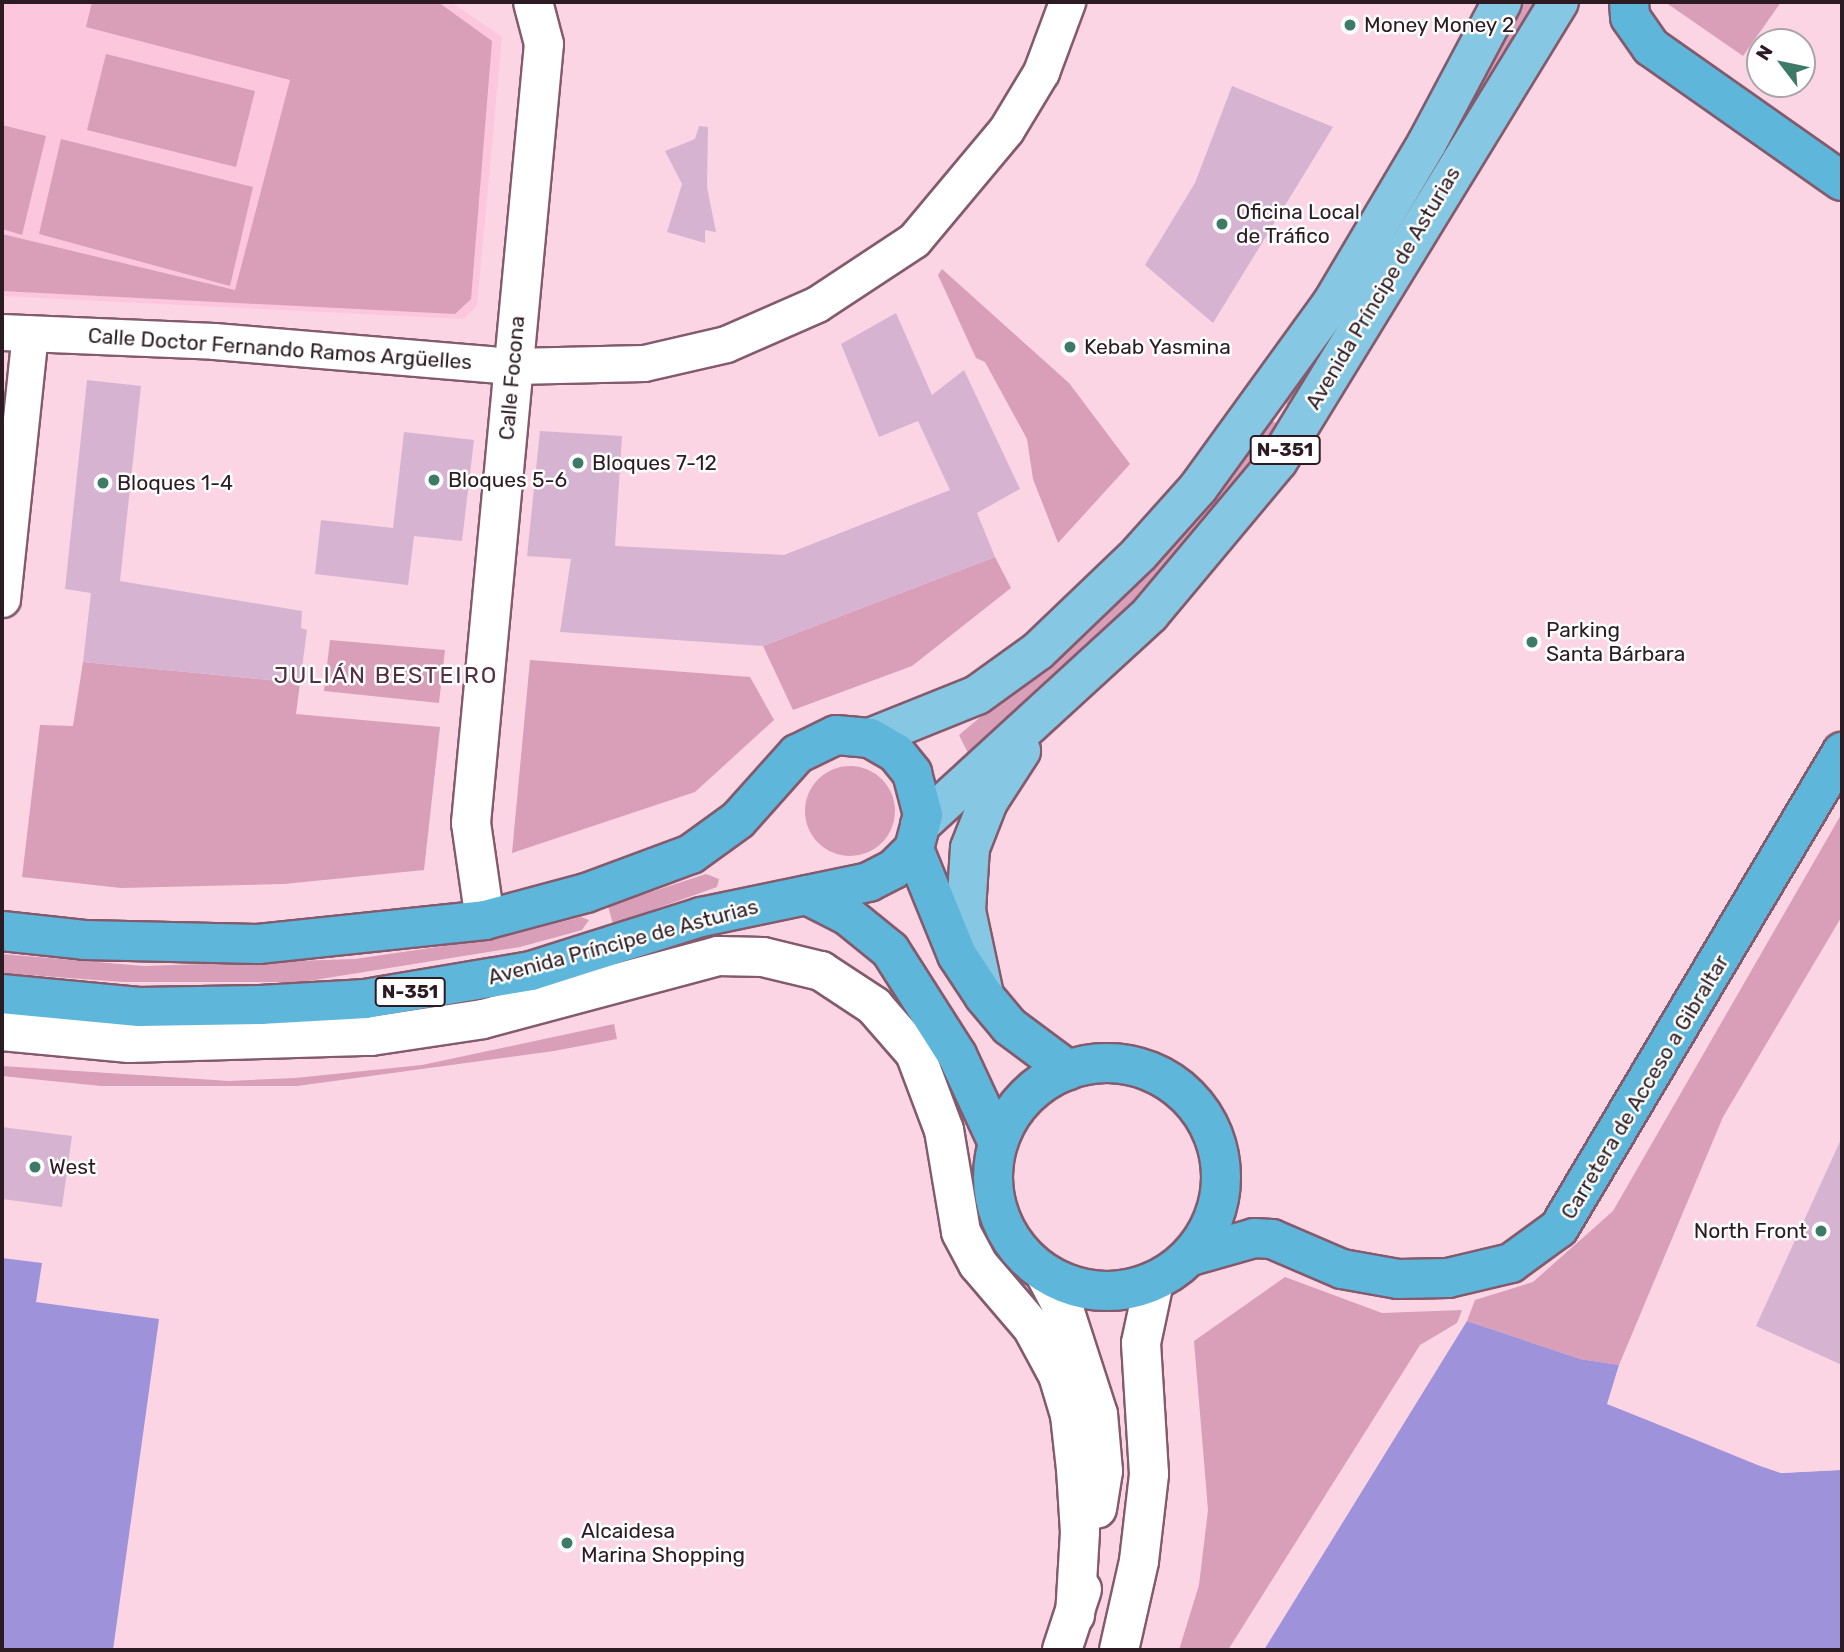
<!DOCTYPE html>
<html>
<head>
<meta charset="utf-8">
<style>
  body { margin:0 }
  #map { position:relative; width:1844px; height:1652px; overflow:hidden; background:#fbd5e4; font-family:Rubik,sans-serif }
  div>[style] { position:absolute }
  .built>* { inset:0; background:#fcc6dd }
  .green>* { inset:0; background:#d99eb8 }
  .round { border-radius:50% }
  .water>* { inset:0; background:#9e92db }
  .pier>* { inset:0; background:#fbd5e4 }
  .building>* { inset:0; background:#d7b3d2 }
  .roads { filter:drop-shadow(2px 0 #835b6d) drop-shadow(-2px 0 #835b6d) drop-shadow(0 2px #835b6d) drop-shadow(0 -2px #835b6d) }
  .minor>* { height:35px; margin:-17.5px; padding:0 17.5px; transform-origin:17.5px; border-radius:17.5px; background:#fff }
  .tertiary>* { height:38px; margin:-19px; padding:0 19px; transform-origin:19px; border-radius:19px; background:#fff }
  .primary>* { height:38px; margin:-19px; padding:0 19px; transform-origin:19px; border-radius:19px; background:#86c8e4 }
  .trunk>* { height:38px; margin:-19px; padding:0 19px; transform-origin:19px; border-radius:19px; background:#5eb6db }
  .trunk>.ring { margin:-19px; padding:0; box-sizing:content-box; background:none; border:38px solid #5eb6db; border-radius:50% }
  .dots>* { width:19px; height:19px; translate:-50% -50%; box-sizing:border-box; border:4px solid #fff; border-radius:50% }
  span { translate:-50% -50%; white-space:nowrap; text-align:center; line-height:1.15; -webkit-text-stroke:5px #fff; paint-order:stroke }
  .shield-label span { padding:2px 5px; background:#fff; border:2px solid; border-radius:5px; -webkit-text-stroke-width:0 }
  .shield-label { font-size:19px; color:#2c1b23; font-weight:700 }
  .poi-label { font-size:21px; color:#2c1b23 }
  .left { translate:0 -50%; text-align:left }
  .right { translate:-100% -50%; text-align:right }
  .street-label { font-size:21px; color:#2c1b23 }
  .neighbourhood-label { font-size:23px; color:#553041; letter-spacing:2px }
  .frame { position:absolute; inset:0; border:4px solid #2c1b23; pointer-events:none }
  .north { position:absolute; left:1746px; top:28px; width:70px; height:70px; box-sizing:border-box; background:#fff; border:2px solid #aba4a7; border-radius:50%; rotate:302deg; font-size:19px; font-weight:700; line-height:28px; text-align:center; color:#2c1b23 }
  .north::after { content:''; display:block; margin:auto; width:24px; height:32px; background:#3d7b68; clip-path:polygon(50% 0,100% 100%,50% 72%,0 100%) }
</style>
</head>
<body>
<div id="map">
  <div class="built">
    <i style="clip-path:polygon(2px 2px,451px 2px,502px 37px,477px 305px,464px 319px,2px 296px)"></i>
  </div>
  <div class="green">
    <i style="clip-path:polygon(92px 2px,438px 2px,492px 41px,471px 299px,455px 314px,2px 291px,2px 234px,235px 290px,290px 80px,86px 27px)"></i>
    <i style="clip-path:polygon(1517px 2px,1544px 2px,1295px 410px,1286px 403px,1382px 254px)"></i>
    <i style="clip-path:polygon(1665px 2px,1781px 2px,1743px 56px)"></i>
    <i style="clip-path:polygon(106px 54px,255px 91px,236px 167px,87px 130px)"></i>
    <i style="clip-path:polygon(2px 125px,46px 136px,22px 235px,2px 229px)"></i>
    <i style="clip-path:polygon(61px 139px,253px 187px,230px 286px,39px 234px)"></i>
    <i style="clip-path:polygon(942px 269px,1069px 383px,1130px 464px,1058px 543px,1033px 479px,1027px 439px,985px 362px,976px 358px,938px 275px)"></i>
    <i style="clip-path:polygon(1272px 421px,1285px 427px,1181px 562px,970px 757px,959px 735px,1070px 642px,1217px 490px)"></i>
    <i style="clip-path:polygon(995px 557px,1011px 588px,912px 666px,793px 710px,763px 646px)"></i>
    <i style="clip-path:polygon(330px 640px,445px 650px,439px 703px,324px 691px)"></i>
    <i style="clip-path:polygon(530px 660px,750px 677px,774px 720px,695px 792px,512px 853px)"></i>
    <i style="clip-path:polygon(83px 662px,300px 683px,296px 714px,440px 727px,424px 870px,284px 884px,121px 888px,22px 877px,40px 725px,73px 726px)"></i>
    <i class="round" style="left:805px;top:766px;width:90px;height:90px"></i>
    <i style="clip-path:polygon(1842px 813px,1842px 916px,1723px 1117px,1619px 1365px,1580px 1359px,1467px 1321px,1475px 1300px,1533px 1282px,1613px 1211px)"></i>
    <i style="clip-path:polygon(706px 874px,719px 879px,717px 887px,613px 924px,608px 906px)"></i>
    <i style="clip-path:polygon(581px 917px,589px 920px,582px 930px,520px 947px,302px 982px,123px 982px,2px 973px,2px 954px,144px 966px,355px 959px,498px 938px)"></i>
    <i style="clip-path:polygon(614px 1024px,617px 1039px,554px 1051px,297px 1086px,101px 1086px,2px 1076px,2px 1066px,229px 1081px,295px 1078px,422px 1065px)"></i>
    <i style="clip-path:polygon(1285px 1277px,1382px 1313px,1462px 1310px,1457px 1323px,1420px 1345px,1228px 1650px,1179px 1650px,1199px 1585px,1208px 1510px,1194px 1341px)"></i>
  </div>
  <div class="water">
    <i style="clip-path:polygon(2px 1258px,42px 1263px,36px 1302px,159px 1319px,113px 1650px,2px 1650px)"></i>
    <i style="clip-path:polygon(1467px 1321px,1580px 1359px,1619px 1365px,1608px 1404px,1760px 1466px,1781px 1473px,1842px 1470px,1842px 1650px,1264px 1650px)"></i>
  </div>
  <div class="pier">
    <i style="clip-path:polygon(1619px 1365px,1612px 1402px,1782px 1470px,1827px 1466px,1836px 1470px,1781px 1473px,1607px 1404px)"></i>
  </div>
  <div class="building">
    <i style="clip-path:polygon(1232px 86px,1333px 127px,1213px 323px,1145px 265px,1195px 183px)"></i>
    <i style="clip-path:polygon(699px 126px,708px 127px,707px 187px,716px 232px,705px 230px,705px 243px,667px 232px,682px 184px,665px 151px,695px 139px)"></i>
    <i style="clip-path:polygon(896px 313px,932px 395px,964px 370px,1020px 489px,977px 513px,995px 557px,763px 646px,560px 632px,571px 559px,527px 556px,540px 431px,622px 436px,615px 546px,784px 555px,950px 490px,918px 421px,879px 437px,841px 344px)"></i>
    <i style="clip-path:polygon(87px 380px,141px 386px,120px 581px,302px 611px,301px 628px,307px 630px,300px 683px,83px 662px,91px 593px,65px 589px)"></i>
    <i style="clip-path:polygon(404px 432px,474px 440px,462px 541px,414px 536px,408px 585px,315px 574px,321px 520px,393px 528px)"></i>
    <i style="clip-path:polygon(2px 1127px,72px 1136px,62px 1207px,2px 1199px)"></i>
    <i style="clip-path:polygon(1842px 1137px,1842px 1365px,1756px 1326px)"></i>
  </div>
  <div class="roads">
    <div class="minor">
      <i style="left:2px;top:332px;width:212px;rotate:2.4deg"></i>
      <i style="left:214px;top:341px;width:301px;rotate:4.8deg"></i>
      <i style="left:514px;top:366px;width:130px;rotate:-1.3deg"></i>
      <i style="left:644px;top:363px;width:84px;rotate:-13deg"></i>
      <i style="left:726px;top:344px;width:99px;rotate:-23.7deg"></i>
      <i style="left:817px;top:304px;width:116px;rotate:-33.4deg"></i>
      <i style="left:914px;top:240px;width:143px;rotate:-50.1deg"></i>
      <i style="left:1006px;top:130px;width:68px;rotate:-58.9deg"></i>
      <i style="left:1041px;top:72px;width:75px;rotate:-69.6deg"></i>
      <i style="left:2px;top:599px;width:267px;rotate:-84deg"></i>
    </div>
    <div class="tertiary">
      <i style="left:485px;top:920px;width:98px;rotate:-98.2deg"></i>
      <i style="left:471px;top:823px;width:782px;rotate:-84.65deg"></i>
      <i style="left:544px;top:44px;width:43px;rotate:-104.7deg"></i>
      <i style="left:2px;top:1031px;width:128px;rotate:5.4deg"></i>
      <i style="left:129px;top:1043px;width:242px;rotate:-1.7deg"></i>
      <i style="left:371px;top:1036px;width:113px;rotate:-8.6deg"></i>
      <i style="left:483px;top:1019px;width:243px;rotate:-15deg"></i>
      <i style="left:718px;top:956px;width:45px;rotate:1.3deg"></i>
      <i style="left:763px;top:957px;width:60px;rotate:13.6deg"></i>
      <i style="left:821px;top:971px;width:64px;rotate:33.4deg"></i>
      <i style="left:874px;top:1006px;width:62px;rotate:48.9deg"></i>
      <i style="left:915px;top:1053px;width:82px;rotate:69.4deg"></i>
      <i style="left:944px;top:1130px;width:103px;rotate:80.5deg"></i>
      <i style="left:961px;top:1232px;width:36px;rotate:62deg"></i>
      <i style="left:978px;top:1264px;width:83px;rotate:49.4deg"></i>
      <i style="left:1032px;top:1327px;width:55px;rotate:61.6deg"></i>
      <i style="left:1058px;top:1375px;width:42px;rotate:73.3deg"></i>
      <i style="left:1070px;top:1415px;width:54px;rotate:83.7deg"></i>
      <i style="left:1076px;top:1469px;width:63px;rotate:86.4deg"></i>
      <i style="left:1080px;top:1532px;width:83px;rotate:93.4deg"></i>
      <i style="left:1045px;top:1274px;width:43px;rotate:62.2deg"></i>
      <i style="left:1065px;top:1312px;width:107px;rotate:72.1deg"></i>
      <i style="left:1098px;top:1414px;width:57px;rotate:85deg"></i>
      <i style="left:1103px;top:1471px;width:38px;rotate:99deg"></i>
      <i style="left:1062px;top:1650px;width:64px;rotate:-71.8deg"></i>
      <i style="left:1119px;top:1650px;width:91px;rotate:-77.3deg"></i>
      <i style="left:1139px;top:1561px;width:88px;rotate:-83.4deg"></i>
      <i style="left:1149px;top:1474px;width:131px;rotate:-93.5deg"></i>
      <i style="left:1141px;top:1343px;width:62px;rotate:-78deg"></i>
    </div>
    <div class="primary">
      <i style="left:870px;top:738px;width:115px;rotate:-21.9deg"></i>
      <i style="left:977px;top:695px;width:75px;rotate:-35.8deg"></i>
      <i style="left:1038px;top:651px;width:140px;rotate:-43.8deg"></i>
      <i style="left:1139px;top:554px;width:89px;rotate:-48.2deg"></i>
      <i style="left:1198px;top:488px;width:228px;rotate:-54.1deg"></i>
      <i style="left:1332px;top:303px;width:186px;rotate:-59.3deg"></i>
      <i style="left:1427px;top:143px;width:160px;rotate:-62deg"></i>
      <i style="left:920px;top:825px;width:312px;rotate:-42.5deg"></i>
      <i style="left:1150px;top:614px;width:199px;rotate:-50.1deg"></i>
      <i style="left:1278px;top:461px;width:538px;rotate:-58.53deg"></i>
      <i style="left:983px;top:990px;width:81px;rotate:-102.1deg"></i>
      <i style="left:966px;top:911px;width:63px;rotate:-86.4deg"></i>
      <i style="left:970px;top:848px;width:49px;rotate:-68.6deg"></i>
      <i style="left:988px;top:802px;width:61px;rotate:-57.1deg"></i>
    </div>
    <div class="trunk">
      <i style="left:1629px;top:2px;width:15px;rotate:86deg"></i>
      <i style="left:1630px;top:17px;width:37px;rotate:55deg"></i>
      <i style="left:1651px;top:47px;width:233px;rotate:35.1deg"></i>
      <i style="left:914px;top:849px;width:114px;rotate:67.9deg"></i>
      <i style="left:957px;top:955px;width:49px;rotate:56.6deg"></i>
      <i style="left:984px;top:996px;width:39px;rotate:50deg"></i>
      <i style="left:1009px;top:1026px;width:74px;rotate:36.7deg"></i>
      <i style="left:807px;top:895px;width:46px;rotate:27.1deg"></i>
      <i style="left:848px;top:916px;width:54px;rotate:39deg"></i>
      <i style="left:890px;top:950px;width:125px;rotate:57.5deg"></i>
      <i style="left:957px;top:1055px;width:97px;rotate:65deg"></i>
      <i style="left:2px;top:931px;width:83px;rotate:6.2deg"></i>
      <i style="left:85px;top:940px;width:173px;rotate:1.3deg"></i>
      <i style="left:258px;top:944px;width:228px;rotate:-6deg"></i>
      <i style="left:485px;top:920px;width:105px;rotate:-15deg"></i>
      <i style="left:586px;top:893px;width:112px;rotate:-20.4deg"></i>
      <i style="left:691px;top:854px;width:58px;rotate:-35.9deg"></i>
      <i style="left:738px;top:820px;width:89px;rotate:-48.2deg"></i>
      <i style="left:797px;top:754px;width:43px;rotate:-26deg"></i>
      <i style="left:836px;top:735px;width:34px;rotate:5deg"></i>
      <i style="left:870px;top:738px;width:30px;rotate:30deg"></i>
      <i style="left:896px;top:753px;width:26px;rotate:51deg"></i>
      <i style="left:912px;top:773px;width:43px;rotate:75.3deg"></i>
      <i style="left:923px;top:815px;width:35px;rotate:105deg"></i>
      <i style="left:914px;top:849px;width:28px;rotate:135deg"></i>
      <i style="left:894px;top:869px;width:28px;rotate:153deg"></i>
      <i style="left:869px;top:882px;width:172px;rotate:168.2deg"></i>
      <i style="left:701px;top:917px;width:178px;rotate:162.4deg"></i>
      <i style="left:531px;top:971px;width:167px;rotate:170.4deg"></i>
      <i style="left:366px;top:999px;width:106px;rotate:176.8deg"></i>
      <i style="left:260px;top:1005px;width:121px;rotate:179.1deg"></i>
      <i style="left:139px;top:1007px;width:138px;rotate:-174.6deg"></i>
      <i class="ring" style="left:993px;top:1063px;width:190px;height:190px"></i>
      <i style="left:1191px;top:1256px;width:66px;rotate:-15.9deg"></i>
      <i style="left:1254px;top:1238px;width:18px;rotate:3deg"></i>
      <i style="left:1272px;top:1239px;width:76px;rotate:23.2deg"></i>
      <i style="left:1342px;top:1269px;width:57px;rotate:10.1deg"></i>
      <i style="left:1398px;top:1279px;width:50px;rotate:-1.1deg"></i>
      <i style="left:1448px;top:1278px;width:65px;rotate:-13.4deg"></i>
      <i style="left:1511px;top:1263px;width:59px;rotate:-36.1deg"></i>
      <i style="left:1559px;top:1228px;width:554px;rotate:-59.27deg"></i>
    </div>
  </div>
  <div class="dots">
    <i style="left:1350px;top:25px;background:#3d7b68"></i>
    <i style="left:1222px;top:224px;background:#3d7b68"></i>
    <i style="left:1070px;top:347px;background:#3d7b68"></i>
    <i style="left:578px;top:463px;background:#3d7b68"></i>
    <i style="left:434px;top:480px;background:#3d7b68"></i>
    <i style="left:103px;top:483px;background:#3d7b68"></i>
    <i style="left:1532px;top:642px;background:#3d7b68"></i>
    <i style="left:35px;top:1167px;background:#3d7b68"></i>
    <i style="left:1821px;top:1231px;background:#3d7b68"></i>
    <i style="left:567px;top:1543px;background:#3d7b68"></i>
  </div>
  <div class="shield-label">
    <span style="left:1285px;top:450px">N-351</span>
    <span style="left:410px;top:992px">N-351</span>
  </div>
  <div class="poi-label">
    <span class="left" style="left:1364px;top:25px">Money Money 2</span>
    <span class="left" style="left:1236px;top:224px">Oficina Local<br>de Tráfico</span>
    <span class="left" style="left:1084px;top:347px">Kebab Yasmina</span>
    <span class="left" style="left:592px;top:463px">Bloques 7-12</span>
    <span class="left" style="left:448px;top:480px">Bloques 5-6</span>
    <span class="left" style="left:117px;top:483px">Bloques 1-4</span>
    <span class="left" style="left:1546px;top:642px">Parking<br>Santa Bárbara</span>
    <span class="left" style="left:49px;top:1167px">West</span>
    <span class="right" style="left:1807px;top:1231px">North Front</span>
    <span class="left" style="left:581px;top:1543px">Alcaidesa<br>Marina Shopping</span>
  </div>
  <div class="street-label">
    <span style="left:1383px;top:288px;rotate:-59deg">Avenida Príncipe de Asturias</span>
    <span style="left:280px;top:349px;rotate:4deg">Calle Doctor Fernando Ramos Argüelles</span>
    <span style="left:512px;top:378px;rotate:-85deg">Calle Focona</span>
    <span style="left:623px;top:942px;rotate:-15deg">Avenida Príncipe de Asturias</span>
    <span style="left:1645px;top:1087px;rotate:-59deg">Carretera de Acceso a Gibraltar</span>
  </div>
  <div class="neighbourhood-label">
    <span style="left:386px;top:675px">JULIÁN BESTEIRO</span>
  </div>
  <div class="frame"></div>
  <div class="north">N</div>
</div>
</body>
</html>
